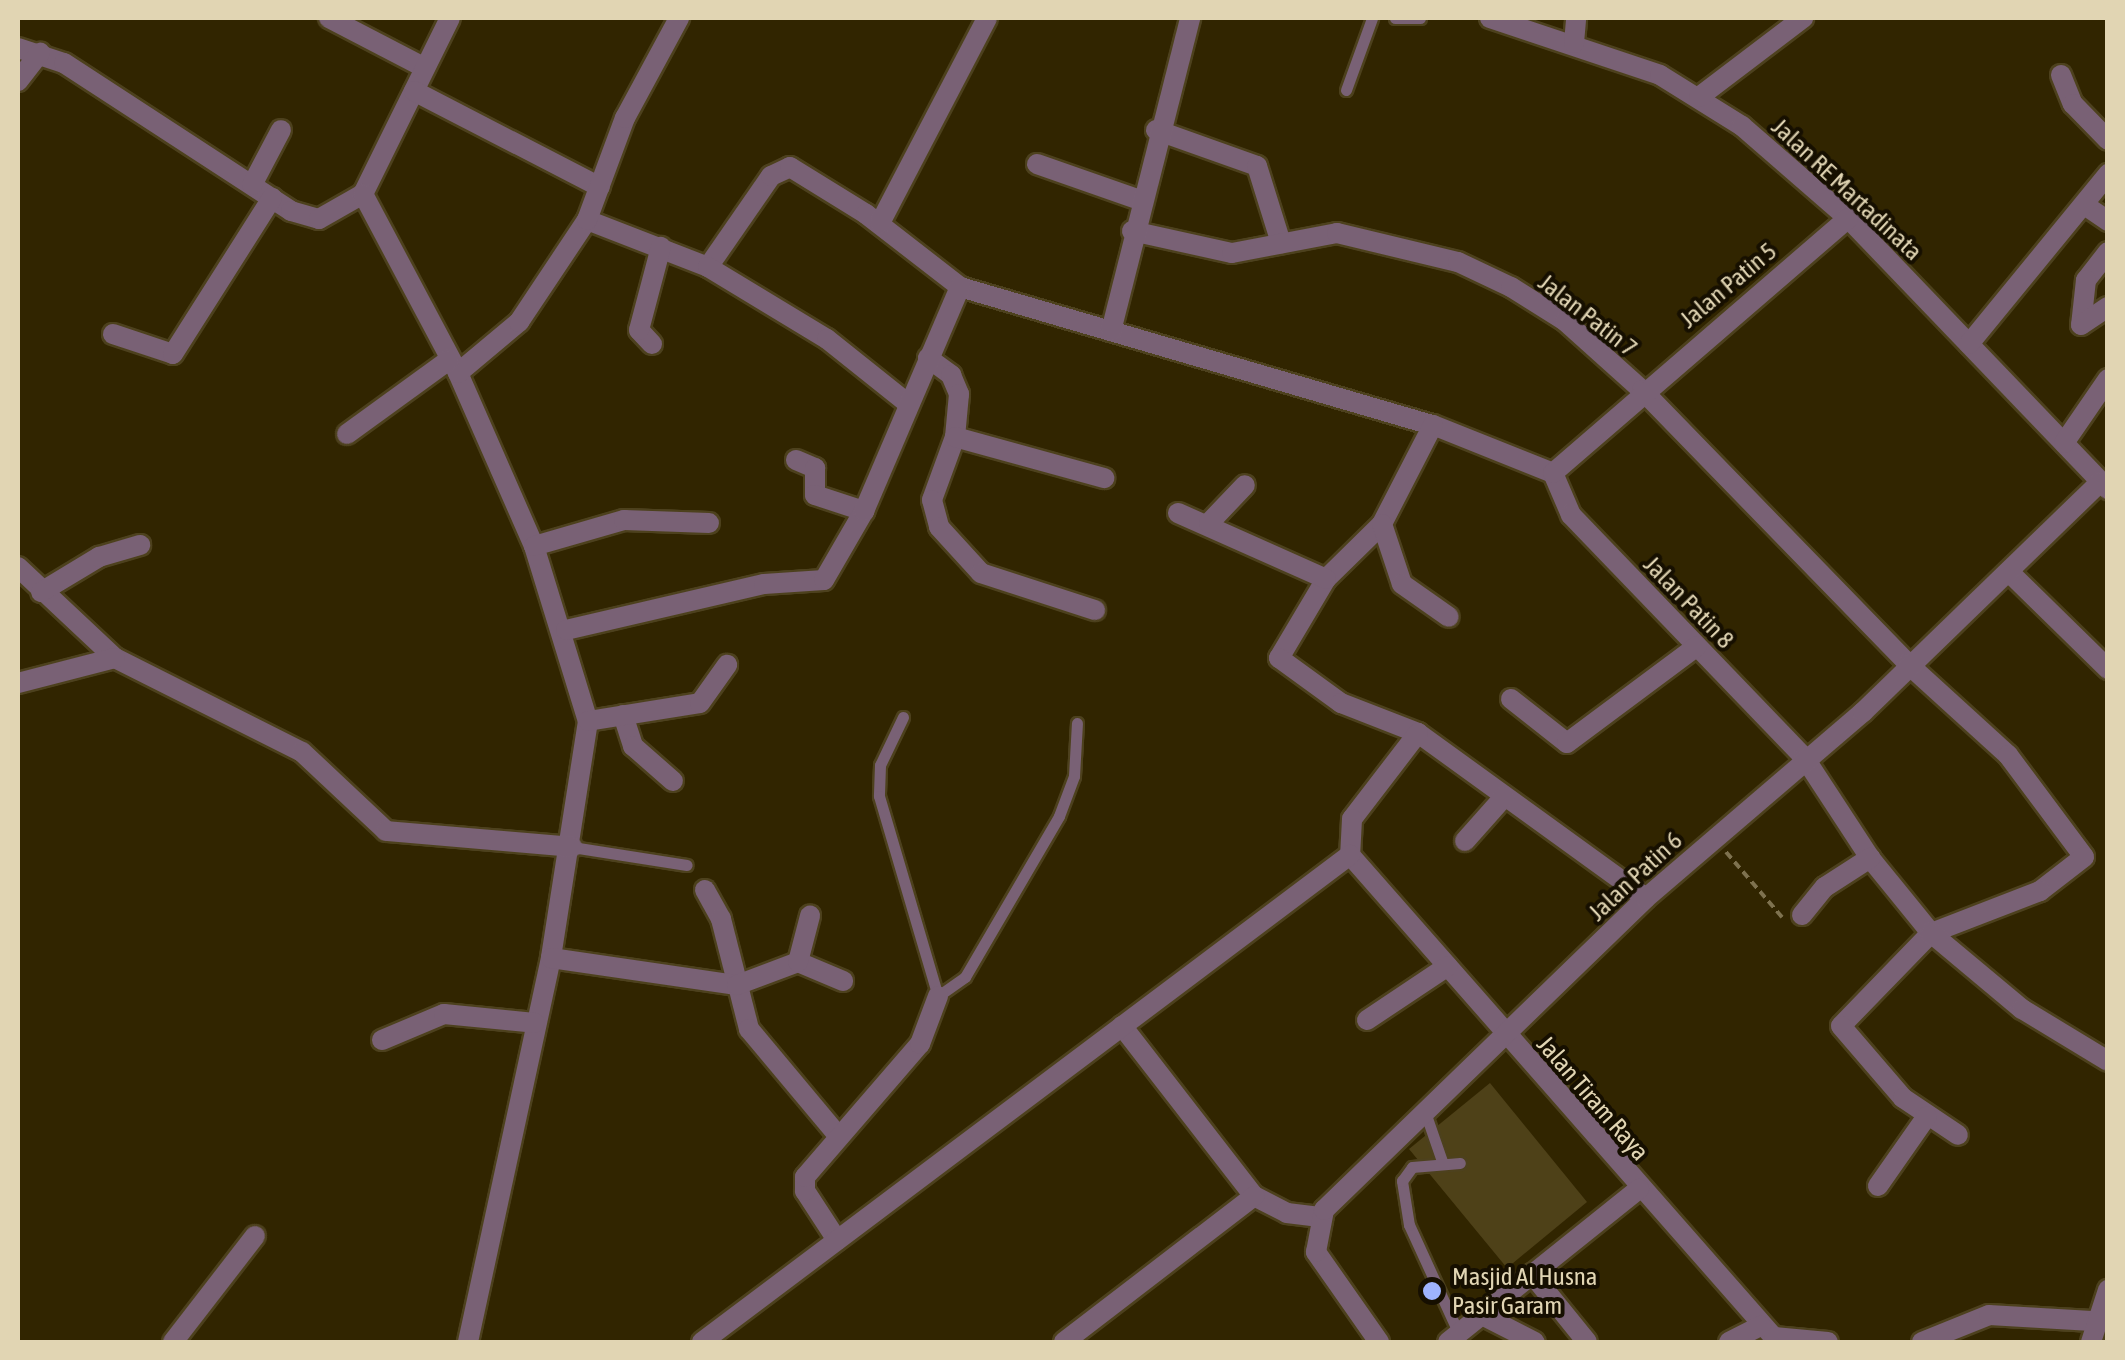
<!DOCTYPE html>
<html>
<head>
<meta charset="utf-8">
<style>
  body { margin:0 }
  #map { position:relative; width:2125px; height:1360px; overflow:hidden; background:#312500; font-family:"Asap Condensed",sans-serif }
  div>[style] { position:absolute }
  .green>* { inset:0; background:#4e4118 }
  .path>* { height:4px; margin-top:-2px; transform-origin:0; background:repeating-linear-gradient(90deg,#7e724f 0 8px,transparent 0 13px) }
  .roads { filter:drop-shadow(2px 0 #4d411d) drop-shadow(-2px 0 #4d411d) drop-shadow(0 2px #4d411d) drop-shadow(0 -2px #4d411d) }
  .service>* { height:11px; margin:-5.5px; padding:0 5.5px; transform-origin:5.5px; border-radius:5.5px; background:#796175 }
  .minor>* { height:20px; margin:-10px; padding:0 10px; transform-origin:10px; border-radius:10px; background:#796175 }
  .dots>* { width:28px; height:28px; translate:-50% -50%; box-sizing:border-box; border:5px solid #160f00; border-radius:50% }
  span { translate:-50% -50%; white-space:nowrap; text-align:center; line-height:1.15; -webkit-text-stroke:8px #160f00; paint-order:stroke }
  .street-label { font-size:25px; color:#e1d5b3 }
  .poi-label { font-size:25px; color:#e1d5b3 }
  .left { translate:0 -50%; text-align:left }
  .frame { position:absolute; inset:0; border:20px solid #e1d5b3; pointer-events:none }
</style>
</head>
<body>
<div id="map">
  <div class="green">
    <i style="clip-path:polygon(1490px 1083px,1587px 1202px,1507px 1268px,1409px 1149px)"></i>
  </div>
  <div class="path">
    <i style="left:1726px;top:852px;width:86px;rotate:49.3deg"></i>
  </div>
  <div class="roads">
    <div class="service">
      <i style="left:1395px;top:18px;width:25px"></i>
      <i style="left:1346px;top:90px;width:77px;rotate:-70.1deg"></i>
      <i style="left:903px;top:717px;width:53px;rotate:115.6deg"></i>
      <i style="left:880px;top:765px;width:31px;rotate:92deg"></i>
      <i style="left:879px;top:796px;width:209px;rotate:73.6deg"></i>
      <i style="left:938px;top:996px;width:33px;rotate:-35deg"></i>
      <i style="left:965px;top:977px;width:186px;rotate:-59.7deg"></i>
      <i style="left:1059px;top:816px;width:43px;rotate:-69.4deg"></i>
      <i style="left:1074px;top:776px;width:53px;rotate:-86.8deg"></i>
      <i style="left:572px;top:847px;width:116px;rotate:8.9deg"></i>
      <i style="left:1425px;top:1112px;width:55px;rotate:70.9deg"></i>
      <i style="left:1459px;top:1334px;width:120px;rotate:-114.6deg"></i>
      <i style="left:1409px;top:1225px;width:45px;rotate:-99deg"></i>
      <i style="left:1402px;top:1181px;width:17px;rotate:-54deg"></i>
      <i style="left:1412px;top:1167px;width:48px;rotate:-4.8deg"></i>
    </div>
    <div class="minor">
      <i style="left:329px;top:18px;width:108px;rotate:27.5deg"></i>
      <i style="left:1490px;top:18px;width:179px;rotate:18.5deg"></i>
      <i style="left:1660px;top:75px;width:97px;rotate:31.9deg"></i>
      <i style="left:1742px;top:126px;width:140px;rotate:41deg"></i>
      <i style="left:1848px;top:218px;width:376px;rotate:46.2deg"></i>
      <i style="left:1574px;top:43px;width:25px;rotate:-85deg"></i>
      <i style="left:18px;top:48px;width:48px;rotate:18.1deg"></i>
      <i style="left:64px;top:63px;width:271px;rotate:33.1deg"></i>
      <i style="left:291px;top:211px;width:29px;rotate:16deg"></i>
      <i style="left:319px;top:219px;width:51px;rotate:-29.6deg"></i>
      <i style="left:363px;top:194px;width:196px;rotate:-63.7deg"></i>
      <i style="left:2061px;top:75px;width:31px;rotate:68deg"></i>
      <i style="left:2073px;top:104px;width:50px;rotate:45.8deg"></i>
      <i style="left:18px;top:81px;width:36px;rotate:-52deg"></i>
      <i style="left:414px;top:91px;width:209px;rotate:27.3deg"></i>
      <i style="left:1699px;top:97px;width:131px;rotate:-37.2deg"></i>
      <i style="left:1156px;top:130px;width:107px;rotate:19.6deg"></i>
      <i style="left:1257px;top:166px;width:81px;rotate:72.7deg"></i>
      <i style="left:1037px;top:164px;width:109px;rotate:19.3deg"></i>
      <i style="left:252px;top:185px;width:62px;rotate:-62.2deg"></i>
      <i style="left:363px;top:194px;width:203px;rotate:62deg"></i>
      <i style="left:458px;top:373px;width:189px;rotate:66.3deg"></i>
      <i style="left:534px;top:546px;width:183px;rotate:72.9deg"></i>
      <i style="left:588px;top:721px;width:240px;rotate:98.9deg"></i>
      <i style="left:551px;top:958px;width:393px;rotate:102.2deg"></i>
      <i style="left:2086px;top:206px;width:27px;rotate:34deg"></i>
      <i style="left:587px;top:220px;width:130px;rotate:21.2deg"></i>
      <i style="left:708px;top:267px;width:111px;rotate:-55.3deg"></i>
      <i style="left:771px;top:176px;width:21px;rotate:-25deg"></i>
      <i style="left:790px;top:167px;width:89px;rotate:31.7deg"></i>
      <i style="left:866px;top:214px;width:119px;rotate:37.8deg"></i>
      <i style="left:960px;top:287px;width:493px;rotate:16.3deg"></i>
      <i style="left:1433px;top:425px;width:129px;rotate:21.8deg"></i>
      <i style="left:880px;top:223px;width:231px;rotate:-62.4deg"></i>
      <i style="left:1132px;top:231px;width:102px;rotate:12.4deg"></i>
      <i style="left:1232px;top:253px;width:107px;rotate:-10.8deg"></i>
      <i style="left:1337px;top:233px;width:124px;rotate:13.5deg"></i>
      <i style="left:1458px;top:262px;width:59px;rotate:25.3deg"></i>
      <i style="left:1511px;top:287px;width:64px;rotate:32.2deg"></i>
      <i style="left:1565px;top:321px;width:103px;rotate:41.9deg"></i>
      <i style="left:1642px;top:390px;width:382px;rotate:45.8deg"></i>
      <i style="left:1908px;top:664px;width:135px;rotate:42.3deg"></i>
      <i style="left:2008px;top:755px;width:127px;rotate:53.3deg"></i>
      <i style="left:2084px;top:857px;width:56px;rotate:142.3deg"></i>
      <i style="left:2040px;top:891px;width:117px;rotate:158.9deg"></i>
      <i style="left:1931px;top:933px;width:129px;rotate:134.1deg"></i>
      <i style="left:1841px;top:1026px;width:95px;rotate:49.3deg"></i>
      <i style="left:1903px;top:1098px;width:66px;rotate:33.9deg"></i>
      <i style="left:2108px;top:252px;width:36px;rotate:128deg"></i>
      <i style="left:2086px;top:280px;width:45px;rotate:96.3deg"></i>
      <i style="left:2081px;top:325px;width:32px;rotate:-34deg"></i>
      <i style="left:708px;top:267px;width:139px;rotate:31.2deg"></i>
      <i style="left:827px;top:339px;width:101px;rotate:38.6deg"></i>
      <i style="left:1111px;top:331px;width:323px;rotate:-75.8deg"></i>
      <i style="left:113px;top:334px;width:63px;rotate:18.4deg"></i>
      <i style="left:173px;top:354px;width:185px;rotate:-57.6deg"></i>
      <i style="left:652px;top:344px;width:19px;rotate:-133deg"></i>
      <i style="left:639px;top:330px;width:86px;rotate:-75.2deg"></i>
      <i style="left:1969px;top:344px;width:220px;rotate:-50.7deg"></i>
      <i style="left:928px;top:358px;width:29px;rotate:36deg"></i>
      <i style="left:951px;top:375px;width:21px;rotate:67deg"></i>
      <i style="left:959px;top:394px;width:43px;rotate:95.3deg"></i>
      <i style="left:955px;top:437px;width:67px;rotate:110.1deg"></i>
      <i style="left:932px;top:500px;width:28px;rotate:75deg"></i>
      <i style="left:939px;top:527px;width:62px;rotate:47.6deg"></i>
      <i style="left:981px;top:573px;width:120px;rotate:18deg"></i>
      <i style="left:458px;top:373px;width:80px;rotate:-39.9deg"></i>
      <i style="left:519px;top:322px;width:123px;rotate:-56.3deg"></i>
      <i style="left:587px;top:220px;width:109px;rotate:-69.6deg"></i>
      <i style="left:625px;top:118px;width:114px;rotate:-61.6deg"></i>
      <i style="left:1433px;top:425px;width:111px;rotate:117.3deg"></i>
      <i style="left:1382px;top:524px;width:78px;rotate:135.5deg"></i>
      <i style="left:1326px;top:579px;width:92px;rotate:120.7deg"></i>
      <i style="left:1279px;top:658px;width:77px;rotate:36deg"></i>
      <i style="left:1341px;top:703px;width:83px;rotate:21.3deg"></i>
      <i style="left:1418px;top:733px;width:281px;rotate:35.9deg"></i>
      <i style="left:347px;top:434px;width:126px;rotate:-36deg"></i>
      <i style="left:955px;top:437px;width:155px;rotate:15.4deg"></i>
      <i style="left:2064px;top:443px;width:78px;rotate:-55.5deg"></i>
      <i style="left:796px;top:460px;width:21px;rotate:23deg"></i>
      <i style="left:815px;top:468px;width:27px;rotate:90deg"></i>
      <i style="left:815px;top:495px;width:52px;rotate:18.1deg"></i>
      <i style="left:1553px;top:473px;width:46px;rotate:66.8deg"></i>
      <i style="left:1571px;top:515px;width:336px;rotate:46.1deg"></i>
      <i style="left:1804px;top:757px;width:121px;rotate:56.8deg"></i>
      <i style="left:1870px;top:858px;width:97px;rotate:50.9deg"></i>
      <i style="left:1931px;top:933px;width:119px;rotate:39.9deg"></i>
      <i style="left:2022px;top:1009px;width:100px;rotate:31.2deg"></i>
      <i style="left:1553px;top:473px;width:390px;rotate:-40.8deg"></i>
      <i style="left:1178px;top:513px;width:162px;rotate:24deg"></i>
      <i style="left:1209px;top:523px;width:52px;rotate:-46.5deg"></i>
      <i style="left:1382px;top:524px;width:63px;rotate:71.6deg"></i>
      <i style="left:1402px;top:584px;width:57px;rotate:35.1deg"></i>
      <i style="left:534px;top:546px;width:94px;rotate:-16.1deg"></i>
      <i style="left:624px;top:520px;width:85px;rotate:2deg"></i>
      <i style="left:18px;top:567px;width:133px;rotate:43.2deg"></i>
      <i style="left:115px;top:658px;width:209px;rotate:26.7deg"></i>
      <i style="left:302px;top:752px;width:115px;rotate:43.2deg"></i>
      <i style="left:386px;top:831px;width:187px;rotate:4.9deg"></i>
      <i style="left:2009px;top:572px;width:139px;rotate:44.4deg"></i>
      <i style="left:41px;top:592px;width:68px;rotate:-31.1deg"></i>
      <i style="left:99px;top:557px;width:43px;rotate:-16.3deg"></i>
      <i style="left:566px;top:630px;width:203px;rotate:-13.1deg"></i>
      <i style="left:764px;top:584px;width:60px;rotate:-3.8deg"></i>
      <i style="left:824px;top:580px;width:80px;rotate:-59.9deg"></i>
      <i style="left:864px;top:511px;width:244px;rotate:-66.8deg"></i>
      <i style="left:18px;top:683px;width:100px;rotate:-14.5deg"></i>
      <i style="left:1511px;top:699px;width:71px;rotate:38.2deg"></i>
      <i style="left:1567px;top:743px;width:162px;rotate:-36.7deg"></i>
      <i style="left:623px;top:715px;width:33px;rotate:72deg"></i>
      <i style="left:633px;top:746px;width:53px;rotate:41.2deg"></i>
      <i style="left:588px;top:721px;width:113px;rotate:-9.1deg"></i>
      <i style="left:700px;top:703px;width:47px;rotate:-54.6deg"></i>
      <i style="left:1418px;top:733px;width:108px;rotate:127.5deg"></i>
      <i style="left:1352px;top:819px;width:36px;rotate:93deg"></i>
      <i style="left:1350px;top:855px;width:648px;rotate:48.69deg"></i>
      <i style="left:1465px;top:841px;width:59px;rotate:-48.4deg"></i>
      <i style="left:705px;top:890px;width:33px;rotate:61deg"></i>
      <i style="left:721px;top:919px;width:114px;rotate:75.7deg"></i>
      <i style="left:749px;top:1029px;width:136px;rotate:50.1deg"></i>
      <i style="left:1802px;top:915px;width:36px;rotate:-51deg"></i>
      <i style="left:1825px;top:887px;width:54px;rotate:-32.8deg"></i>
      <i style="left:551px;top:958px;width:188px;rotate:8.3deg"></i>
      <i style="left:737px;top:985px;width:65px;rotate:-20.7deg"></i>
      <i style="left:798px;top:962px;width:49px;rotate:22.9deg"></i>
      <i style="left:798px;top:962px;width:48px;rotate:-75.4deg"></i>
      <i style="left:1367px;top:1020px;width:97px;rotate:-33.7deg"></i>
      <i style="left:1122px;top:1026px;width:215px;rotate:52.2deg"></i>
      <i style="left:1254px;top:1196px;width:37px;rotate:27deg"></i>
      <i style="left:1287px;top:1213px;width:33px;rotate:7deg"></i>
      <i style="left:382px;top:1040px;width:67px;rotate:-22.8deg"></i>
      <i style="left:444px;top:1014px;width:91px;rotate:5.6deg"></i>
      <i style="left:1878px;top:1186px;width:85px;rotate:-55deg"></i>
      <i style="left:837px;top:1240px;width:59px;rotate:-123.1deg"></i>
      <i style="left:805px;top:1191px;width:14px;rotate:-90deg"></i>
      <i style="left:805px;top:1177px;width:176px;rotate:-49.2deg"></i>
      <i style="left:920px;top:1044px;width:51px;rotate:-69.4deg"></i>
      <i style="left:1532px;top:1274px;width:87px;rotate:51deg"></i>
      <i style="left:1482px;top:1315px;width:59px;rotate:27deg"></i>
      <i style="left:1774px;top:1337px;width:54px;rotate:5.3deg"></i>
      <i style="left:173px;top:1342px;width:134px;rotate:-52.3deg"></i>
      <i style="left:702px;top:1342px;width:811px;rotate:-36.93deg"></i>
      <i style="left:1064px;top:1342px;width:240px;rotate:-37.5deg"></i>
      <i style="left:1379px;top:1342px;width:110px;rotate:-125deg"></i>
      <i style="left:1316px;top:1252px;width:43px;rotate:-79.2deg"></i>
      <i style="left:1324px;top:1210px;width:448px;rotate:-44.1deg"></i>
      <i style="left:1646px;top:898px;width:286px;rotate:-40.6deg"></i>
      <i style="left:1863px;top:712px;width:330px;rotate:-44.1deg"></i>
      <i style="left:1448px;top:1342px;width:245px;rotate:-38.7deg"></i>
      <i style="left:1729px;top:1342px;width:36px;rotate:-27deg"></i>
      <i style="left:1922px;top:1342px;width:72px;rotate:-21.9deg"></i>
      <i style="left:1989px;top:1315px;width:103px;rotate:3.3deg"></i>
      <i style="left:2091px;top:1342px;width:55px;rotate:-71.9deg"></i>
    </div>
  </div>
  <div class="dots">
    <i style="left:1432px;top:1291px;background:#9eb3fd"></i>
  </div>
  <div class="street-label">
    <span style="left:1847px;top:189px;rotate:43deg">Jalan RE Martadinata</span>
    <span style="left:1728px;top:285px;rotate:-40deg">Jalan Patin 5</span>
    <span style="left:1588px;top:315px;rotate:38deg">Jalan Patin 7</span>
    <span style="left:1689px;top:602px;rotate:46deg">Jalan Patin 8</span>
    <span style="left:1635px;top:876px;rotate:-43deg">Jalan Patin 6</span>
    <span style="left:1593px;top:1098px;rotate:49deg">Jalan Tiram Raya</span>
  </div>
  <div class="poi-label">
    <span class="left" style="left:1452px;top:1291px">Masjid Al Husna<br>Pasir Garam</span>
  </div>
  <div class="frame"></div>
</div>
</body>
</html>
